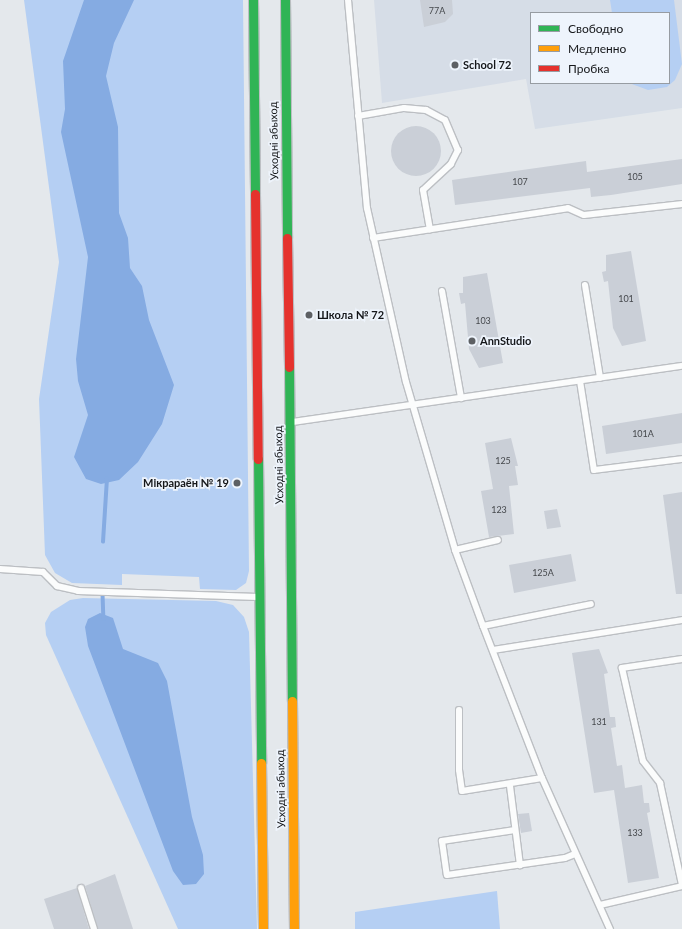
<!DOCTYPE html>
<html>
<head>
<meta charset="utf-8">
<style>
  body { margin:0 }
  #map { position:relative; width:682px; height:929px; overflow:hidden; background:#e4e8ec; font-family:Lato,sans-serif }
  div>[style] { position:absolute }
  .built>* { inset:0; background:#d6dde7 }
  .green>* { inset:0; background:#b5cff3 }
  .water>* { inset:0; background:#85abe2 }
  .stream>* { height:3.5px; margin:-1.75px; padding:0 1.75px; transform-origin:1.75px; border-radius:1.75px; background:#85abe2 }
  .building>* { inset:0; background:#cacfd7 }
  .round { border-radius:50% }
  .roads { filter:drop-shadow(1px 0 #bcbfc3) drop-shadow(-1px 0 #bcbfc3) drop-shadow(0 1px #bcbfc3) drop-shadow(0 -1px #bcbfc3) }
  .lane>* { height:6px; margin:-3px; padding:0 3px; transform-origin:3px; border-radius:3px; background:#fbfcfc }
  .fast>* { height:9px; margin:-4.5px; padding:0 4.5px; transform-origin:4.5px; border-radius:4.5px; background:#30b455 }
  .slow>* { height:9px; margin:-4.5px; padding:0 4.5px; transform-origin:4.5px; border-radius:4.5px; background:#ff9f0a }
  .jam>* { height:9px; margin:-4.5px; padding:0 4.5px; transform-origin:4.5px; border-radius:4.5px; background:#e5322d }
  .dots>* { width:11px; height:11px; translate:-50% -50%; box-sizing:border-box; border:2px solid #eef4fc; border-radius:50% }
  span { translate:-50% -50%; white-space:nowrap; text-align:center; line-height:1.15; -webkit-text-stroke:3.5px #eef4fc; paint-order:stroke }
  .number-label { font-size:9px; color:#45484c }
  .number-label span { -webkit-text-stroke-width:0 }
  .poi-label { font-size:11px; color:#15171a; font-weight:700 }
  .left { translate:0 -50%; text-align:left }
  .right { translate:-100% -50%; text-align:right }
  .street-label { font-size:11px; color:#15171a }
  .legend { position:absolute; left:530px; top:12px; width:140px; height:72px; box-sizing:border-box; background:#eef4fc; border:1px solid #979ca2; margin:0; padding:5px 7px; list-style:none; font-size:12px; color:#15171a }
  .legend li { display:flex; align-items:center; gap:8px; height:20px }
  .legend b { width:20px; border:1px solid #979ca2 }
</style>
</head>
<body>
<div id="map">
  <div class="built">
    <i style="clip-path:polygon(evenodd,374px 0,682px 0,682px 108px,535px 129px,526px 79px,382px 103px,374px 0,531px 13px,669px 13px,669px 83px,531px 83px,531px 13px)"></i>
  </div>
  <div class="green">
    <i style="clip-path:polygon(24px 0,243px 0,249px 571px,246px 583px,236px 590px,200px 589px,199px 577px,122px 574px,122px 585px,72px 583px,55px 573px,45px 555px,39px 399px,59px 262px)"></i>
    <i style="clip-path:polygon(610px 0,674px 0,682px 64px,675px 80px,667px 87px,648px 90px,629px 83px,669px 83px,669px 13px,612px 13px)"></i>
    <i style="clip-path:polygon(83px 598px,216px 601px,233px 605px,244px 617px,249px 632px,257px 929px,178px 929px,46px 635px,45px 623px,51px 612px,70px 600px)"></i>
    <i style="clip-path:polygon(497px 891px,500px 929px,355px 929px,355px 912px)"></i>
  </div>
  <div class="water">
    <i style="clip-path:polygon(84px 0,134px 0,114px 43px,106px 76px,118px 127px,119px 213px,128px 238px,130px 268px,142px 286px,149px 320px,174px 385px,162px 424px,138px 462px,119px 480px,101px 484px,86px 479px,74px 457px,88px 415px,78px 381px,76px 359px,88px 257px,61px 132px,65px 109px,63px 61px)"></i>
    <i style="clip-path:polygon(100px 613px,113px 618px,123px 649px,158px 663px,167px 681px,192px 817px,203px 855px,204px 874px,196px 884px,183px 885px,173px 871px,88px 646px,85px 627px,88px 619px)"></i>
  </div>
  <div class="stream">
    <i style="left:103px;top:542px;width:63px;rotate:-86.4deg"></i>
    <i style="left:103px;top:594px;width:25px;rotate:88deg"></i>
  </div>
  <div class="building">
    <i style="clip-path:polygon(420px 0,452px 0,453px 14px,445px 22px,424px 27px)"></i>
    <i class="round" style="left:391px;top:126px;width:50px;height:50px"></i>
    <i style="clip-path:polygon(682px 159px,682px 184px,611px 195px,591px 197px,590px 188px,455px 205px,452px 180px,586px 161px,587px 172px)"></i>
    <i style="clip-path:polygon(631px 251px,646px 341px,622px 346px,613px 328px,608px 281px,604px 282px,602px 272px,606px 271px,606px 255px)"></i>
    <i style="clip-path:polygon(487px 273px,503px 363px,479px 368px,469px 349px,465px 303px,461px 304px,459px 293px,463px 293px,463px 277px)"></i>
    <i style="clip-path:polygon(682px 413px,682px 443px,606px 454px,602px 426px)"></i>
    <i style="clip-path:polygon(511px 438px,518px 466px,515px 466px,518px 485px,509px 486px,514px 534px,489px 537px,481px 491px,493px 489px,485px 443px)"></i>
    <i style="clip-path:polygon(682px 492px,682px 594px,676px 594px,663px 495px)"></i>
    <i style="clip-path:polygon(557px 509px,561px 527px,547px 529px,544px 511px)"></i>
    <i style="clip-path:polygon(571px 554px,576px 581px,514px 593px,509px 565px)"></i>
    <i style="clip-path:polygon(599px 649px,608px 673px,604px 674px,610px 717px,615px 717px,616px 727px,611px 728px,617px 766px,622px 765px,625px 788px,642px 785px,644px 803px,649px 803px,650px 812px,647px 813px,659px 878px,628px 883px,614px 790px,594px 793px,572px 653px)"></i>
    <i style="clip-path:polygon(529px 813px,532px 831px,521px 833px,518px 814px)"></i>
    <i style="clip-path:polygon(115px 874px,133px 929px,98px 929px,85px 886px)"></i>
    <i style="clip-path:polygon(77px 888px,89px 929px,54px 929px,44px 899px)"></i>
  </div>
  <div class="roads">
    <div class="lane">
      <i style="left:348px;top:0;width:209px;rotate:84.8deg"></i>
      <i style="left:367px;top:208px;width:178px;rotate:77.4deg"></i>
      <i style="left:406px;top:382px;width:175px;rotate:73.7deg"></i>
      <i style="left:455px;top:550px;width:81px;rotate:69.8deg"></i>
      <i style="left:483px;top:626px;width:163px;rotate:68.8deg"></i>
      <i style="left:542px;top:778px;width:166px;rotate:65.8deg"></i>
      <i style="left:358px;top:116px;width:47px;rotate:-9.9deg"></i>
      <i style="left:404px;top:108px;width:22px;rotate:5deg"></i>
      <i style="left:426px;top:110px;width:21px;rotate:28deg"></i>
      <i style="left:445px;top:120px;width:33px;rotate:67deg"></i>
      <i style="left:458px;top:150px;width:16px;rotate:117deg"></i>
      <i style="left:451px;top:164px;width:38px;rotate:137deg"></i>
      <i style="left:423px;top:190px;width:40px;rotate:80deg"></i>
      <i style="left:373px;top:238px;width:197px;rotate:-8.7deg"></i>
      <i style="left:568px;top:208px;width:17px;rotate:24deg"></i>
      <i style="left:584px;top:215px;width:99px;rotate:-6.4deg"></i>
      <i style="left:585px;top:285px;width:94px;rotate:80.8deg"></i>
      <i style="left:442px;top:291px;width:109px;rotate:79.9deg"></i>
      <i style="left:580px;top:381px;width:90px;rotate:81.1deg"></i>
      <i style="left:594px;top:470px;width:89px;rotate:-7.1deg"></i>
      <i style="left:292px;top:422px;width:394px;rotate:-8.2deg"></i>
      <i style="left:455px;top:550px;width:44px;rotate:-13.1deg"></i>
      <i style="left:0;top:569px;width:43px;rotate:4deg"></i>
      <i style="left:43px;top:572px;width:20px;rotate:45deg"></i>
      <i style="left:57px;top:586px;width:22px;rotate:13deg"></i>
      <i style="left:78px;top:591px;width:180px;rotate:1.9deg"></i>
      <i style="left:483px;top:626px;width:110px;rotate:-11.5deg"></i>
      <i style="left:493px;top:650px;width:191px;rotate:-9deg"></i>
      <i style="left:682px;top:659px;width:61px;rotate:171.5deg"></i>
      <i style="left:622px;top:668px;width:95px;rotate:77.3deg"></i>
      <i style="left:643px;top:761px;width:28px;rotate:52deg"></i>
      <i style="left:660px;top:783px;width:104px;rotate:77.8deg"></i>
      <i style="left:459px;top:710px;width:60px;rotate:90deg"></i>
      <i style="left:459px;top:770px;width:21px;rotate:82deg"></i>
      <i style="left:462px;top:791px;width:81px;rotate:-9.2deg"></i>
      <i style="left:510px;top:786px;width:80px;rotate:82.8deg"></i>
      <i style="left:515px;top:830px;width:74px;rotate:171.4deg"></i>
      <i style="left:442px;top:841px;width:34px;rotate:82deg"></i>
      <i style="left:447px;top:875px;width:119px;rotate:-8.2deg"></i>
      <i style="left:565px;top:858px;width:11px;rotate:-22deg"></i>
      <i style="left:81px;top:888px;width:43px;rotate:72.4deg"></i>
      <i style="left:600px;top:905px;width:84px;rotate:-13deg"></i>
    </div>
    <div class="fast">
      <i style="left:253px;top:0;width:194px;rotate:89.4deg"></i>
      <i style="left:285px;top:0;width:238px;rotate:89.5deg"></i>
      <i style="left:289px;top:367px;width:334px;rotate:89.5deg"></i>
      <i style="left:258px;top:459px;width:304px;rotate:89.4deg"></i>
    </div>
    <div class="slow">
      <i style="left:292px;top:701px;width:228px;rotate:89.5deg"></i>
      <i style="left:261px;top:763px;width:166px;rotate:89.3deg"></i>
    </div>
    <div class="jam">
      <i style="left:255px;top:194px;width:265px;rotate:89.4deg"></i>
      <i style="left:287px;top:238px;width:129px;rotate:89.1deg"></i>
    </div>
  </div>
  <div class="dots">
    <i style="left:455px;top:65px;background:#5d6064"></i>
    <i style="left:309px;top:315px;background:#5d6064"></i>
    <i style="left:472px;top:341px;background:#5d6064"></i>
    <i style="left:237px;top:483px;background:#5d6064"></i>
  </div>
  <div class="number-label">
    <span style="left:437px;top:11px">77А</span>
    <span style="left:635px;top:177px">105</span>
    <span style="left:520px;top:182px">107</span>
    <span style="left:626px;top:299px">101</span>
    <span style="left:483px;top:321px">103</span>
    <span style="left:643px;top:434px">101А</span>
    <span style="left:503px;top:461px">125</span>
    <span style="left:499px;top:510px">123</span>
    <span style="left:543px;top:573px">125А</span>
    <span style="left:599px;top:722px">131</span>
    <span style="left:635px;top:833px">133</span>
  </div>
  <div class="poi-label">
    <span class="left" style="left:463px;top:65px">School 72</span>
    <span class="left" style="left:317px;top:315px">Школа № 72</span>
    <span class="left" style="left:480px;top:341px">AnnStudio</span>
    <span class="right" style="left:229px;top:483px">Мікрараён № 19</span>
  </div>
  <div class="street-label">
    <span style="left:274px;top:141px;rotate:-91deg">Усходні абыход</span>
    <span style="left:279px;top:465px;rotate:-91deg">Усходні абыход</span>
    <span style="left:281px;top:789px;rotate:-91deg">Усходні абыход</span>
  </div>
  <ul class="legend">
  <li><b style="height:5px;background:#30b455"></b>Свободно</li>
  <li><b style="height:5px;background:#ff9f0a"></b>Медленно</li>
  <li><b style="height:5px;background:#e5322d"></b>Пробка</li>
  </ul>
</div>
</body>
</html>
